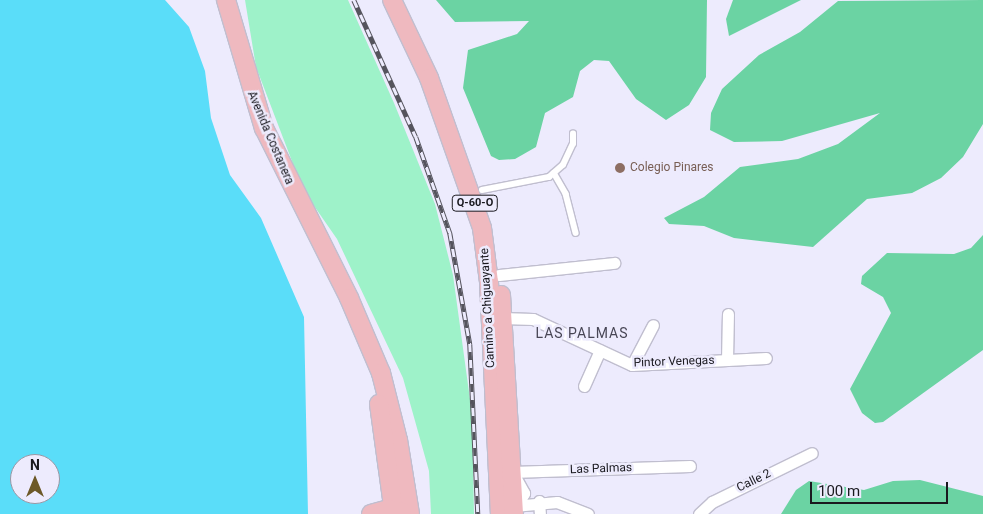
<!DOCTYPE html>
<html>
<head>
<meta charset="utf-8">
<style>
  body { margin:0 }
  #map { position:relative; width:983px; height:514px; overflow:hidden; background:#edebfd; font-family:Roboto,sans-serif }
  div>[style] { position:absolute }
  .green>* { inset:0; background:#9ef2c9 }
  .forest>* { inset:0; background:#6bd3a3 }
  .water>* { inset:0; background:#5addf9 }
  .roads { filter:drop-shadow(1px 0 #c0becf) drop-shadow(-1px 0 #c0becf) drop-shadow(0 1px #c0becf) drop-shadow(0 -1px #c0becf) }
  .lane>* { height:5.5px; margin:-2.75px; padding:0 2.75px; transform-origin:2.75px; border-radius:2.75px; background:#fff }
  .street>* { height:11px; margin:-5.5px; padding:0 5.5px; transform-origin:5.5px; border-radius:5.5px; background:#fff }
  .primary>* { height:18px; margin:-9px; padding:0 9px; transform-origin:9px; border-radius:9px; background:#efb9bf }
  .rail>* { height:4.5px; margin-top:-2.25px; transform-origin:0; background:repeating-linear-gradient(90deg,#edebfd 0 8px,#55545d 0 16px); box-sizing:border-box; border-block:1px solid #55545d }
  .dots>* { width:14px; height:14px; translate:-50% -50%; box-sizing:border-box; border:2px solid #edebfd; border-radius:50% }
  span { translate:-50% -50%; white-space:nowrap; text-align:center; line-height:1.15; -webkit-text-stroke:5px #edebfd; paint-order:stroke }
  .shield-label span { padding:1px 4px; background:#edebfd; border:1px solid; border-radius:4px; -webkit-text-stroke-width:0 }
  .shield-label { font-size:11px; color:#1a191f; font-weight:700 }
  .street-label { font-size:12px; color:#1a191f }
  .education-label { font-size:12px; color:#785e54 }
  .left { translate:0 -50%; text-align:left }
  .neighbourhood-label { font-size:14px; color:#484655; letter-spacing:1px }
  .north { position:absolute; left:10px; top:454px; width:50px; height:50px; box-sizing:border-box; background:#edebfd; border:1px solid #9997a4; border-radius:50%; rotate:0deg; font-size:14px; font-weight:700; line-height:20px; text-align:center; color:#1a191f }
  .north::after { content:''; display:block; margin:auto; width:18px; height:22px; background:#6d5928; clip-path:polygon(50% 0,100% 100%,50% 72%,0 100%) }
  .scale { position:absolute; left:810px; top:482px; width:138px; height:22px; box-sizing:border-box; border:2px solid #1a191f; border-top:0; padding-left:6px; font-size:15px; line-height:18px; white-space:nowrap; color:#1a191f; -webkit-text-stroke:4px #edebfd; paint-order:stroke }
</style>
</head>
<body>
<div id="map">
  <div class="green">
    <i style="clip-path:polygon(245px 0,348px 0,394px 103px,435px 204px,453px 275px,472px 414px,474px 514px,431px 514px,429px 471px,403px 378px,337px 239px,303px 190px,256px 67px)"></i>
  </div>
  <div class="forest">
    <i style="clip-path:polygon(436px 0,707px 0,706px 77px,689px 105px,666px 120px,636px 99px,609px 61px,594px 60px,580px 71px,573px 97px,545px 113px,536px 147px,515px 159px,499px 160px,491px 156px,463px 88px,468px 50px,517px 34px,529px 21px,455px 22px)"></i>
    <i style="clip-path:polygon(733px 0,801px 0,729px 36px,726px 19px)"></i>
    <i style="clip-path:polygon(983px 0,983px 124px,963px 157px,941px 178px,912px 193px,867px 199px,813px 247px,734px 238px,704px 226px,669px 224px,664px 218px,704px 197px,740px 167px,798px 159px,838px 144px,880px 113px,782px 141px,734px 142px,710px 130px,711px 113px,722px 89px,759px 55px,800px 32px,838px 1px)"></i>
    <i style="clip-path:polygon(983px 235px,983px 350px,883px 422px,875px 423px,862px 413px,850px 389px,891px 313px,883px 297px,861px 284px,862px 276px,887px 253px,954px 254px,971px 248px)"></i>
    <i style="clip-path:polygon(920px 480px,983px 496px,983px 514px,781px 514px,796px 490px,809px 481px,864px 490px,893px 481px)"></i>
  </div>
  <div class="water">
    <i style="clip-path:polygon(evenodd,0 0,165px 0,189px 27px,205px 71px,211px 118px,230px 175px,261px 218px,304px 317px,308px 514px,0 514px,0 0,20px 464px,50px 464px,50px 494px,20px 494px,20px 464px)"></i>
  </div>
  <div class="roads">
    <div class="lane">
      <i style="left:554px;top:173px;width:24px;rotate:60deg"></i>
      <i style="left:566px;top:194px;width:40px;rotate:75.6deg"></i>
      <i style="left:482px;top:190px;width:68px;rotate:-11deg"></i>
      <i style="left:549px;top:177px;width:18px;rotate:-41deg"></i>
      <i style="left:563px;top:165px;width:23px;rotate:-65deg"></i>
      <i style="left:573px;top:144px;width:10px;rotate:-90deg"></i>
    </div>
    <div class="street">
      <i style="left:499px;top:275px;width:116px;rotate:-6deg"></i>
      <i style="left:502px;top:318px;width:31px;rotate:2deg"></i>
      <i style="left:533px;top:319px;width:109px;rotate:24.9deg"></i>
      <i style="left:632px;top:365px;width:134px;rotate:-3deg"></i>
      <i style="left:727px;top:360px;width:46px;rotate:-88.8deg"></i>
      <i style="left:632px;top:365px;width:45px;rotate:-62.3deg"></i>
      <i style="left:584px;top:386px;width:39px;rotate:-66deg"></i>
      <i style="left:512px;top:472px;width:178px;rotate:-1.9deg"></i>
      <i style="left:513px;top:473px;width:23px;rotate:61deg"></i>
      <i style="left:524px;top:493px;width:13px;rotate:117deg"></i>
      <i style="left:539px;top:501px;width:13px;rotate:86deg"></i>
      <i style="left:514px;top:506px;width:43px;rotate:-5.3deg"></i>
      <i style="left:557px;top:502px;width:33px;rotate:21deg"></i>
      <i style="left:699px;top:514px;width:18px;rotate:-43deg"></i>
      <i style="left:712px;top:502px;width:111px;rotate:-26.1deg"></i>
    </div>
    <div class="primary">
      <i style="left:226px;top:0;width:134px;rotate:73.5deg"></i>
      <i style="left:264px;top:128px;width:190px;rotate:63.4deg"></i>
      <i style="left:349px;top:298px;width:82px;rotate:66.9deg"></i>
      <i style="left:381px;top:373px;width:69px;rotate:75.8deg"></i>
      <i style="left:398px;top:440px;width:75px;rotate:80.8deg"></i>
      <i style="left:392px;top:0;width:86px;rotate:64.6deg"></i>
      <i style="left:429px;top:78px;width:159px;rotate:70.5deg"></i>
      <i style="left:482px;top:228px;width:54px;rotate:82.6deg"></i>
      <i style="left:489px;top:282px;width:232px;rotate:87.3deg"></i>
      <i style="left:501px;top:295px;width:219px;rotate:86.6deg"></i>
      <i style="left:379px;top:404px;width:111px;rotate:82.2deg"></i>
      <i style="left:371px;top:514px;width:18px;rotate:-16deg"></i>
      <i style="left:388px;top:509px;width:14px;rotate:12deg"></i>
    </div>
  </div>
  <div class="rail">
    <i style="left:354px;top:0;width:150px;rotate:65.7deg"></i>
    <i style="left:416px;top:137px;width:102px;rotate:70.5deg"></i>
    <i style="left:450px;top:233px;width:113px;rotate:79.8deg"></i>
    <i style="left:470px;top:344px;width:170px;rotate:87.3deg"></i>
  </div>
  <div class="dots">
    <i style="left:620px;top:168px;background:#8d6e63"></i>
  </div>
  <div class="shield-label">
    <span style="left:475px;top:203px">Q-60-O</span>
  </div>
  <div class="street-label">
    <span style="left:270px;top:138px;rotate:67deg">Avenida Costanera</span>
    <span style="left:488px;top:308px;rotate:-93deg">Camino a Chiguayante</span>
    <span style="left:674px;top:362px;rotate:-2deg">Pintor Venegas</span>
    <span style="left:601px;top:469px;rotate:-2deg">Las Palmas</span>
    <span style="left:754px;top:481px;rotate:-26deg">Calle 2</span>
  </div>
  <div class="education-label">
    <span class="left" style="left:630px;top:168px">Colegio Pinares</span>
  </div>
  <div class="neighbourhood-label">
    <span style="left:582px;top:333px">LAS PALMAS</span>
  </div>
  <div class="north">N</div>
  <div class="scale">100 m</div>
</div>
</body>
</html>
